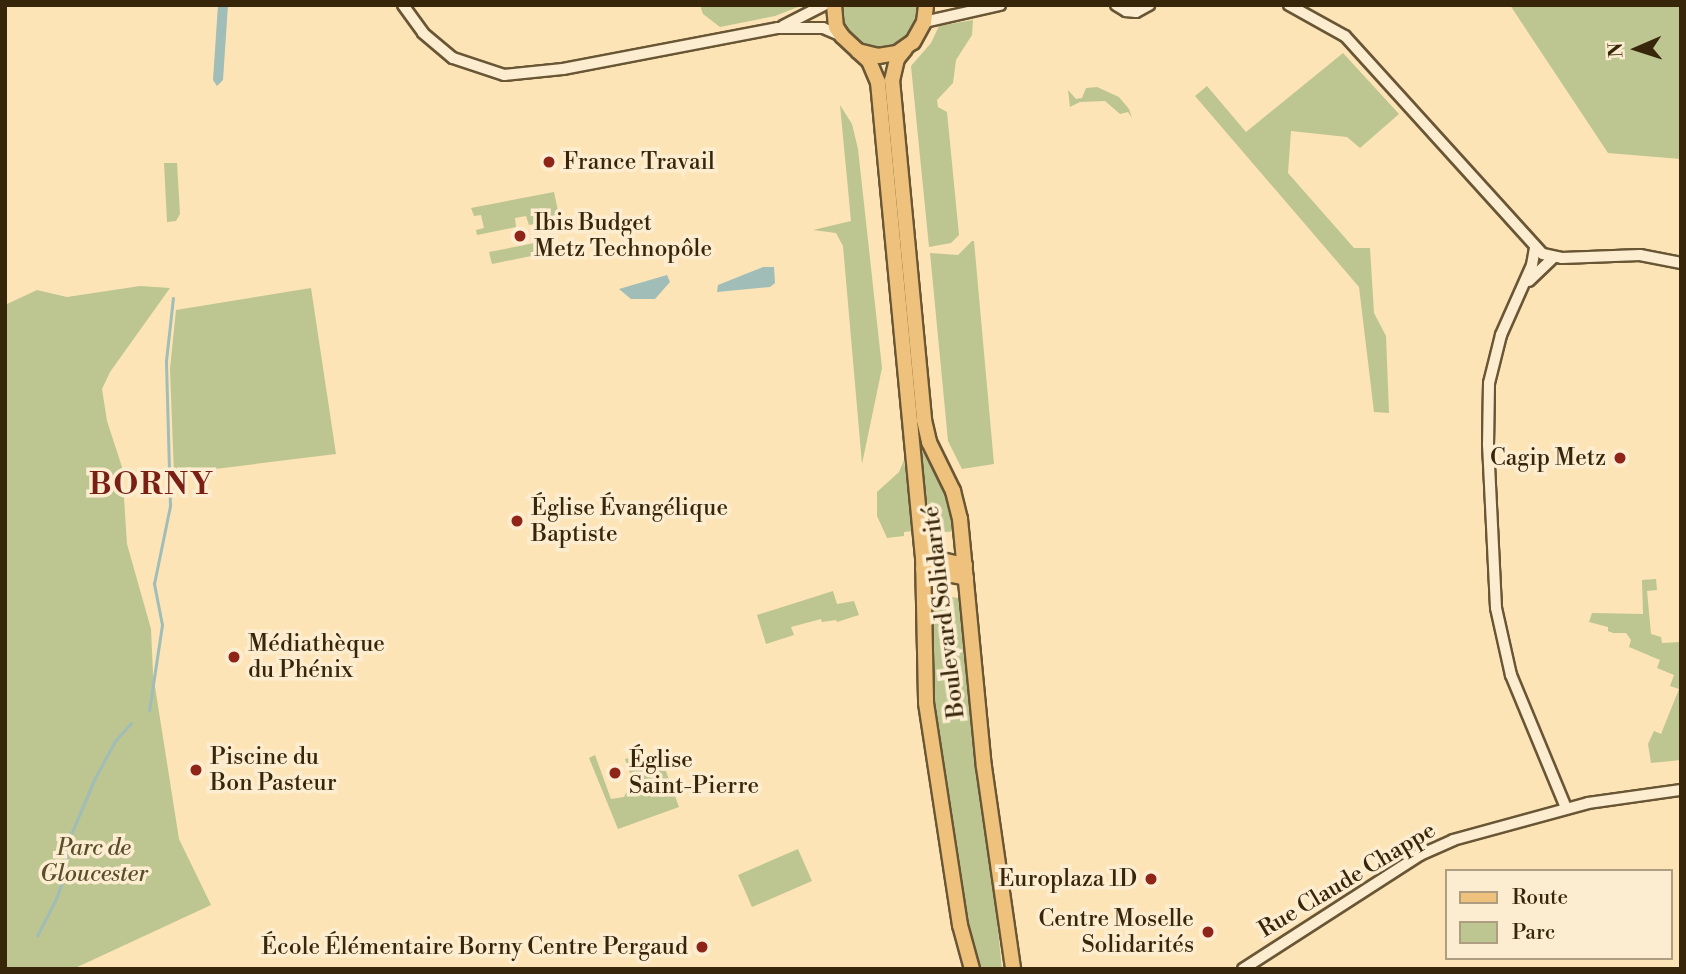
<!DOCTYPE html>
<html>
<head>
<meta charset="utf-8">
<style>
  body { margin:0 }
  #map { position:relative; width:1686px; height:974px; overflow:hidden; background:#fce4b7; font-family:"Libre Bodoni",serif }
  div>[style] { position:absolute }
  .green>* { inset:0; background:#bdc590 }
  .water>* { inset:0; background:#a1bdb7 }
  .stream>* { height:2.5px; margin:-1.25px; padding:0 1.25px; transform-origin:1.25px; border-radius:1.25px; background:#a1bdb7 }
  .roads { filter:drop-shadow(2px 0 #695635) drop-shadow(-2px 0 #695635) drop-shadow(0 2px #695635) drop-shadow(0 -2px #695635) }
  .minor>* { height:10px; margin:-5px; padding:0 5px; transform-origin:5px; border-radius:5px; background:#fdedd0 }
  .major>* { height:14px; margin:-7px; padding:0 7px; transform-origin:7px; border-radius:7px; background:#eec27c }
  .dots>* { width:19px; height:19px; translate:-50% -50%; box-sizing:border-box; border:4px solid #fdedd0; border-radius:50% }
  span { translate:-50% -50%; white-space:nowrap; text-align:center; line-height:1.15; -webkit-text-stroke:7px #fdedd0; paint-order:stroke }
  .poi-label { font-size:23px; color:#38260a }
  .left { translate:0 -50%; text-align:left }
  .right { translate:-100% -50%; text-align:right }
  .street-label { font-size:23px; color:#38260a }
  .park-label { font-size:23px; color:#594e2c; font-style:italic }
  .district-label { font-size:30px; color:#7a1f14; font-weight:700; letter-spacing:2px }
  .frame { position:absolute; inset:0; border:7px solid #38260a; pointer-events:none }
  .legend { position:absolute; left:1445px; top:869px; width:228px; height:91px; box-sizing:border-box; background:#fdedd0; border:2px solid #ae9d81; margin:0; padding:9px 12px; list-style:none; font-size:21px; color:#38260a }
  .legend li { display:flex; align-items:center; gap:14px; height:35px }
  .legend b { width:35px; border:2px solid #ae9d81 }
  .north { position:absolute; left:1602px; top:14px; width:70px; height:70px; -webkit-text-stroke:5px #fdedd0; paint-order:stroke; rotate:267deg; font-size:19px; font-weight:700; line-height:28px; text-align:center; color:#38260a }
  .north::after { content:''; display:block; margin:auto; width:24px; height:32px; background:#38260a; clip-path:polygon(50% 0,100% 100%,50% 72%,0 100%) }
</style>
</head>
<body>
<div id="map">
  <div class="green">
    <i style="clip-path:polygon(700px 5px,803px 5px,775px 16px,720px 27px,703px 14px)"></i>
    <i style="clip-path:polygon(841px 5px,918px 5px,919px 10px,914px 29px,908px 37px,882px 49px,855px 40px,843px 24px)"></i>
    <i style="clip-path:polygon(1510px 5px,1681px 5px,1681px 159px,1608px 153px)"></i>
    <i style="clip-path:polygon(973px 20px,972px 35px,956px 60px,953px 83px,937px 100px,938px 107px,947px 112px,959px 235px,951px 243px,929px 247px,911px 66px,931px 43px,939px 26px)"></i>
    <i style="clip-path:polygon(1343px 53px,1399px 114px,1360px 148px,1347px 137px,1291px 131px,1288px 173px,1354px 248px,1370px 248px,1374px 313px,1386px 336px,1389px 413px,1374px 412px,1359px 287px,1195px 96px,1207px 86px,1246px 132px)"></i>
    <i style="clip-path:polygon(1097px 87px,1119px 97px,1129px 109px,1132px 118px,1128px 112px,1120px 114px,1105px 101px,1080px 102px,1070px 107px,1068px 90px,1076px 99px,1082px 98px,1086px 88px)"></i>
    <i style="clip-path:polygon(840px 105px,852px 124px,858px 149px,882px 368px,862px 464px,843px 246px,836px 233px,813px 230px,851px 221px)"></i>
    <i style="clip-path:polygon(164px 163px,177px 163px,180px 214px,176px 221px,167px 222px)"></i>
    <i style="clip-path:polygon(554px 192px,561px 225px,558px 225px,557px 219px,529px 225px,526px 216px,515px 218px,516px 227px,477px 235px,476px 230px,484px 228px,481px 215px,474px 216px,471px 208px)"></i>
    <i style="clip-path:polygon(545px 241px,546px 244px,554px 242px,556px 251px,492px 264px,489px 252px)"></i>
    <i style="clip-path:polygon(972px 241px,974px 241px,994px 464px,962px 469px,948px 441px,930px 253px,958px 255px)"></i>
    <i style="clip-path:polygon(140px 286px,170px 288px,110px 372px,102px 389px,107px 421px,122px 467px,127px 544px,151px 629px,153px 674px,179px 839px,211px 905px,73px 969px,5px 969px,5px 305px,37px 290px,67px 297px)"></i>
    <i style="clip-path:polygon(311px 288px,336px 454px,174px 474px,170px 369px,176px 310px)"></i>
    <i style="clip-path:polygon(920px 434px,950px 500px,956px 531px,927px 534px)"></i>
    <i style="clip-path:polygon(904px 460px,913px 531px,904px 532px,904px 536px,887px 538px,877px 516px,877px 492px,899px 472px)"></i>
    <i style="clip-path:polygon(1656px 579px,1657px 590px,1647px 591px,1651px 634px,1661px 637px,1662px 643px,1681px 642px,1681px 760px,1651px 763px,1648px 744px,1654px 731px,1661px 734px,1679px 689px,1670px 686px,1674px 675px,1657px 668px,1660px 660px,1629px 647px,1631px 640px,1626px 633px,1613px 633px,1608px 631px,1608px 627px,1589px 622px,1592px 613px,1643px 614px,1642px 580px)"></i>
    <i style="clip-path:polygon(833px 591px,837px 604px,854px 601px,859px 615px,837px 622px,836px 620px,822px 622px,821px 619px,791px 627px,794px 635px,766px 644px,757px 615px)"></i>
    <i style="clip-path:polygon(930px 593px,963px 599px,1002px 969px,981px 969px,960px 889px,935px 705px)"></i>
    <i style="clip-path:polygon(659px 752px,679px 807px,618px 829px,589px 758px,595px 755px,611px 799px,624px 797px,626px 793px,647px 786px,644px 779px,633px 782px,625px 759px)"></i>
    <i style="clip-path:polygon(798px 849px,812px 881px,752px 907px,738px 875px)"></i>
  </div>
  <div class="water">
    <i style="clip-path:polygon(218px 5px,228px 5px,223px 80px,217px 86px,213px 80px)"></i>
    <i style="clip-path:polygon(763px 267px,774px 267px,775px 283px,770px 287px,717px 292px,718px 285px)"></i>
    <i style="clip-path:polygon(667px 275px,670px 282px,655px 299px,631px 299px,619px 289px)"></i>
  </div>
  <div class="stream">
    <i style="left:149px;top:711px;width:87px;rotate:-81.4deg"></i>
    <i style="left:162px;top:625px;width:42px;rotate:-101deg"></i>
    <i style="left:154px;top:584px;width:80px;rotate:-78.4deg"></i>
    <i style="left:170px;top:506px;width:145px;rotate:-91.6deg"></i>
    <i style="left:166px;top:361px;width:63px;rotate:-83.7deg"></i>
    <i style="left:37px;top:936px;width:42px;rotate:-62.8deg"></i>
    <i style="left:56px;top:899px;width:23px;rotate:-70deg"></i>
    <i style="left:64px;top:877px;width:38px;rotate:-83deg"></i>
    <i style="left:69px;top:839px;width:66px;rotate:-66.9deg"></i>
    <i style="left:95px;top:778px;width:42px;rotate:-61.6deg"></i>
    <i style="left:115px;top:741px;width:24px;rotate:-48deg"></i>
  </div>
  <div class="roads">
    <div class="minor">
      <i style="left:403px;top:5px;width:34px;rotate:54deg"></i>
      <i style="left:423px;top:33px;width:39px;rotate:40deg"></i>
      <i style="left:453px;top:58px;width:54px;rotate:18.4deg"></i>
      <i style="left:504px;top:75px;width:59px;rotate:-5.8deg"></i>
      <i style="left:563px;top:69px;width:219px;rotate:-10.8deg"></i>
      <i style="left:778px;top:28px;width:45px"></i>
      <i style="left:823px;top:28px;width:21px;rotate:23deg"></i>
      <i style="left:1116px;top:5px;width:12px;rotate:31deg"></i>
      <i style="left:1126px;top:11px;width:10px;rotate:6deg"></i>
      <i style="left:1136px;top:12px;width:15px;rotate:-28deg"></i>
      <i style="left:1289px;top:5px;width:64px;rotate:29deg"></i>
      <i style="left:1345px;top:36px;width:294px;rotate:47.8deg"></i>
      <i style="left:1543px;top:254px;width:19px;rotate:12deg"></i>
      <i style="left:1562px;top:258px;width:78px;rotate:-2.2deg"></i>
      <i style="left:1640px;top:255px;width:42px;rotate:11deg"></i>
      <i style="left:924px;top:22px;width:78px;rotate:-12.6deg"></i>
      <i style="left:783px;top:26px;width:46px;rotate:-27.1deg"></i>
      <i style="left:1535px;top:248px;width:17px;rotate:100deg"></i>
      <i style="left:1532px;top:265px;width:77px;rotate:113.9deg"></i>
      <i style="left:1501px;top:335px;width:49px;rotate:104deg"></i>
      <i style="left:1489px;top:383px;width:61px;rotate:90.9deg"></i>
      <i style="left:1488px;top:444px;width:164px;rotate:87.2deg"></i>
      <i style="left:1496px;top:608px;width:69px;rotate:77.4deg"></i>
      <i style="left:1511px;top:675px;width:144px;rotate:67.5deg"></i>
      <i style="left:1529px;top:281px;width:33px;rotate:-44deg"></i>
      <i style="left:1243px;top:969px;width:211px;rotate:-32.8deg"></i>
      <i style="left:1420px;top:855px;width:36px;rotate:-24deg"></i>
      <i style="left:1453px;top:840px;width:140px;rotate:-15.3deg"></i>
      <i style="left:1588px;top:803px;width:94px;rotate:-8deg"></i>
    </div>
    <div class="major">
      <i style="left:834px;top:5px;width:22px;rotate:85deg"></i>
      <i style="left:836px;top:27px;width:11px;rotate:56deg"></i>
      <i style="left:842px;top:36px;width:22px;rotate:43deg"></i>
      <i style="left:858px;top:51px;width:21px;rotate:14deg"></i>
      <i style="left:878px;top:56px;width:19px;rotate:-9deg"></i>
      <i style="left:897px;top:53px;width:19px;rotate:-35deg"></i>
      <i style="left:913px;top:42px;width:23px;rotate:-61deg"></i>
      <i style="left:924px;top:22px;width:17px;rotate:-83deg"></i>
      <i style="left:905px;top:49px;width:13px;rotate:129deg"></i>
      <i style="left:897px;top:59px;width:22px;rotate:103deg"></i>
      <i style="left:892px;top:80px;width:342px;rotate:84.6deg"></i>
      <i style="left:924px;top:420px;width:23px;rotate:77deg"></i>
      <i style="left:929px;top:442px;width:55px;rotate:63.9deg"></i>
      <i style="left:953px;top:491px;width:29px;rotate:76deg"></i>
      <i style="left:960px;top:519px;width:249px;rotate:84.5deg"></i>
      <i style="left:984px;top:767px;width:204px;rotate:81.8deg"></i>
      <i style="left:858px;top:51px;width:15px;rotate:42deg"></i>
      <i style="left:869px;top:61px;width:23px;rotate:67deg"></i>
      <i style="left:878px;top:82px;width:476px;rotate:84.6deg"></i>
      <i style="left:923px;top:556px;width:147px;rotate:88.8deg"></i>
      <i style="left:926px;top:703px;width:225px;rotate:81.3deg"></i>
      <i style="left:960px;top:925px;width:46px;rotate:74.7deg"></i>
      <i style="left:923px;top:556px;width:43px;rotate:12.1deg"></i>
      <i style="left:923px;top:569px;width:44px;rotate:11.8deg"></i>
    </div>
  </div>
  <div class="dots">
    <i style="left:549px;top:162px;background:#8f2418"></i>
    <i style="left:520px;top:236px;background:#8f2418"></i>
    <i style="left:1620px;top:458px;background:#8f2418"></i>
    <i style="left:517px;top:521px;background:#8f2418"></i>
    <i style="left:234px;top:657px;background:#8f2418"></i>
    <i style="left:196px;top:770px;background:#8f2418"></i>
    <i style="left:615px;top:773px;background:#8f2418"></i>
    <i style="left:1151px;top:879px;background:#8f2418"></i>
    <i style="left:1208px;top:932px;background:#8f2418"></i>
    <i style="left:702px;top:947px;background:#8f2418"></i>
  </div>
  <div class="poi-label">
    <span class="left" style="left:563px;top:162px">France Travail</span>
    <span class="left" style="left:534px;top:236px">Ibis Budget<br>Metz Technopôle</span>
    <span class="right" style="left:1606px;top:458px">Cagip Metz</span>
    <span class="left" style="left:531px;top:521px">Église Évangélique<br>Baptiste</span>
    <span class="left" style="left:248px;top:657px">Médiathèque<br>du Phénix</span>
    <span class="left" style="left:210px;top:770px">Piscine du<br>Bon Pasteur</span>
    <span class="left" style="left:629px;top:773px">Église<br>Saint-Pierre</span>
    <span class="right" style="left:1137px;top:879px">Europlaza 1D</span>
    <span class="right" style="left:1194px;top:932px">Centre Moselle<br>Solidarités</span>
    <span class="right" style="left:688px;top:947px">École Élémentaire Borny Centre Pergaud</span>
  </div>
  <div class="street-label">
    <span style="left:944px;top:612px;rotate:-97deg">Boulevard Solidarité</span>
    <span style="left:1347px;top:880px;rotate:-31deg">Rue Claude Chappe</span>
  </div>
  <div class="park-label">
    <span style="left:94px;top:861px">Parc de<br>Gloucester</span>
  </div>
  <div class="district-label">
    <span style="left:152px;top:485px">BORNY</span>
  </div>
  <div class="frame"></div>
  <ul class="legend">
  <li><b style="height:9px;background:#eec27c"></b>Route</li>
  <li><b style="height:19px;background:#bdc590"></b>Parc</li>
  </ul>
  <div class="north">N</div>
</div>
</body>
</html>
